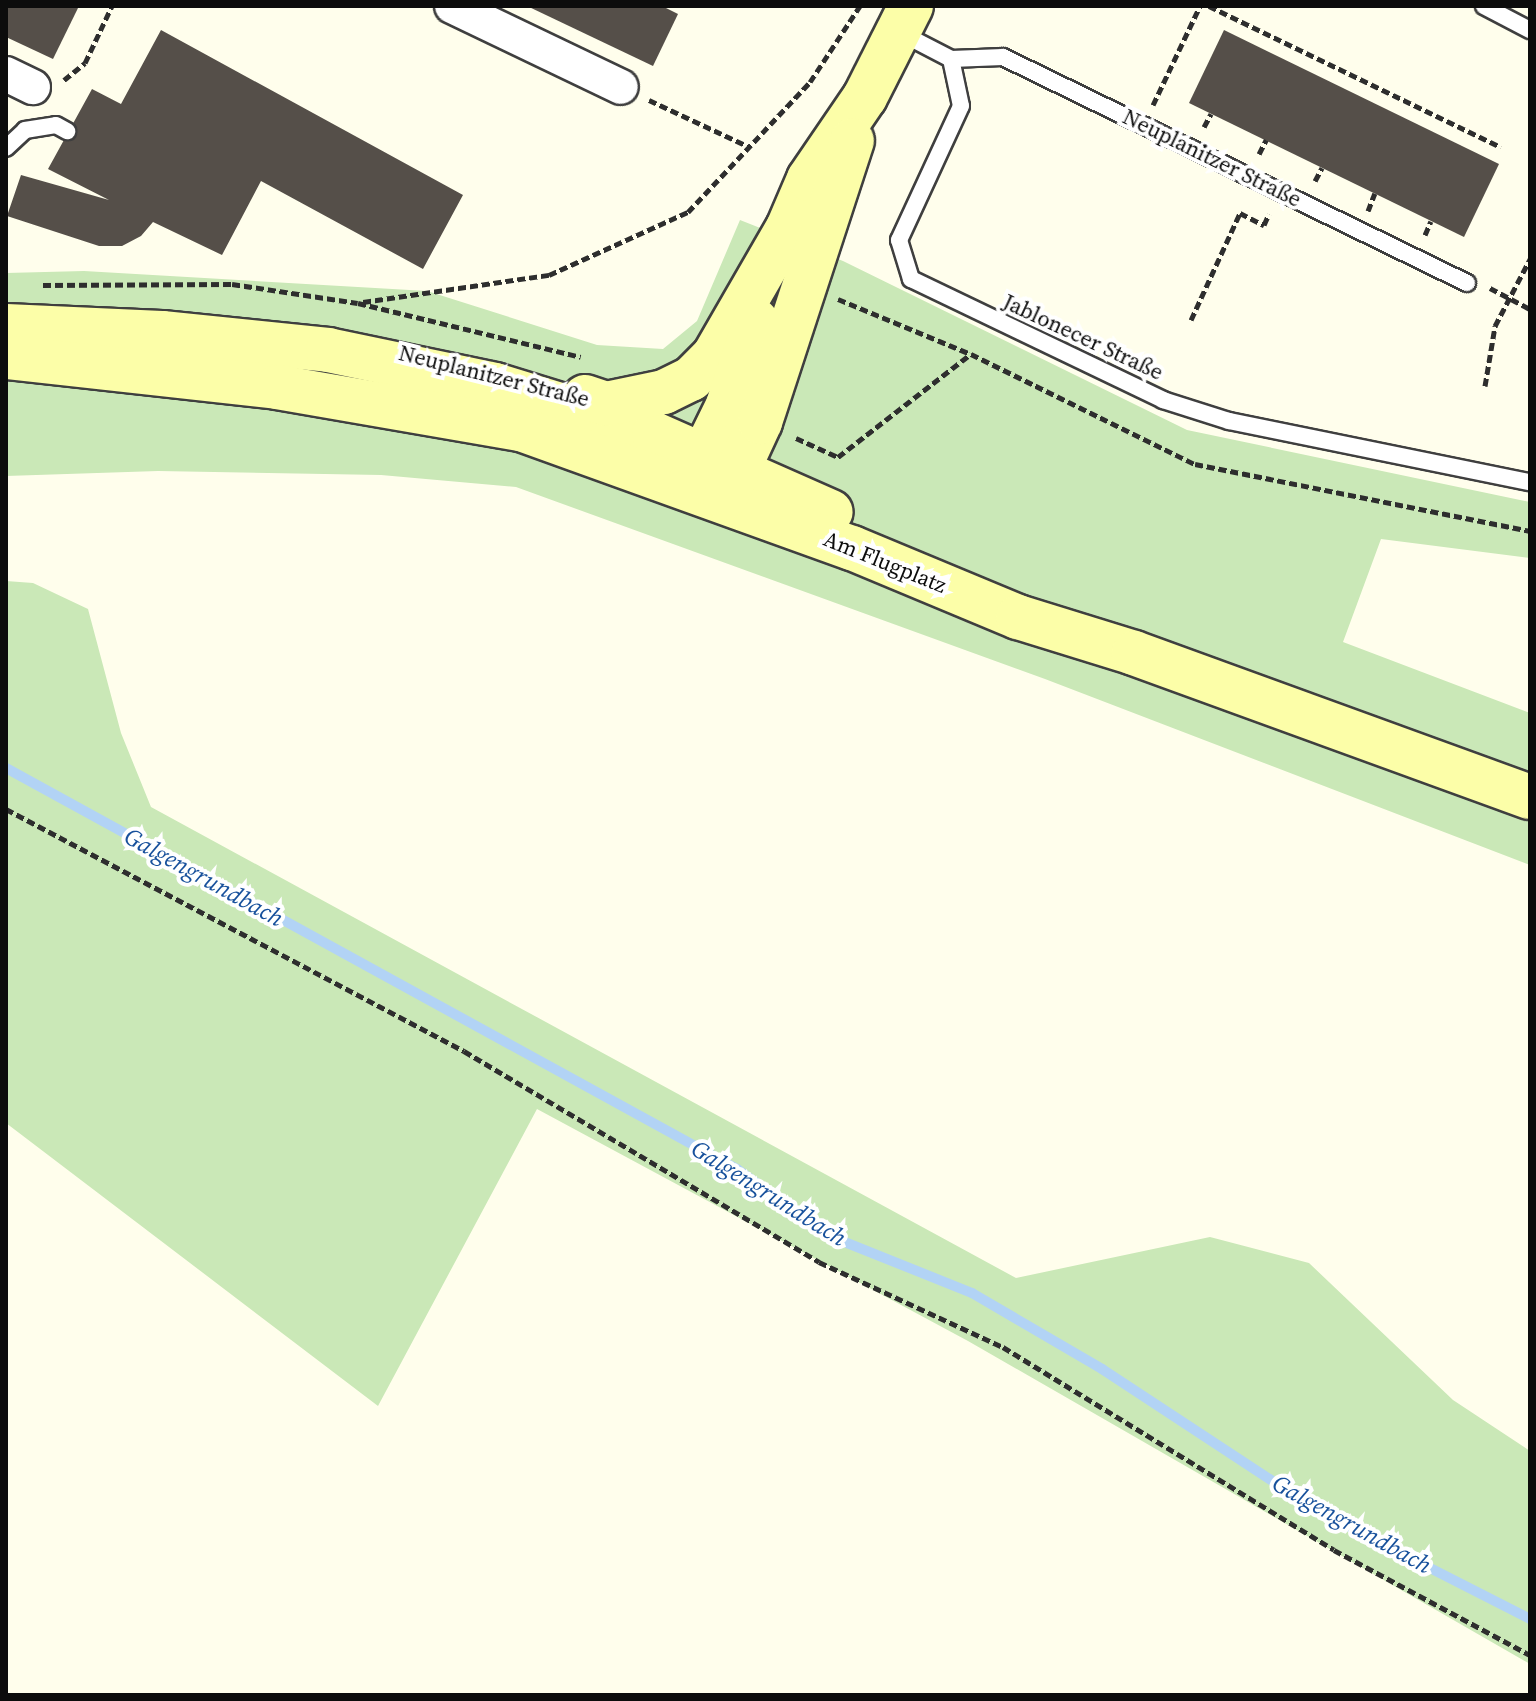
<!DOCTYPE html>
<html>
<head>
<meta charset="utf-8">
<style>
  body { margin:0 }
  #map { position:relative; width:1536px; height:1701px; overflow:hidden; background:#fffeec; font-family:"Source Serif 4",serif }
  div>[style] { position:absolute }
  .green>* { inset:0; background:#cae8b7 }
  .stream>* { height:10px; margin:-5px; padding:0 5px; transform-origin:5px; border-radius:5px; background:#b2d3f5 }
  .building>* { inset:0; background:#554f49 }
  .path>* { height:5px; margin-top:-2.5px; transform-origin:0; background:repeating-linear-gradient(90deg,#2e2e2e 0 8px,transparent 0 12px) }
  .roads { filter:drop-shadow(2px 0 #3f3f3f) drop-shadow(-2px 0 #3f3f3f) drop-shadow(0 2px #3f3f3f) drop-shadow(0 -2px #3f3f3f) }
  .lane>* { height:16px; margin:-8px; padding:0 8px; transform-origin:8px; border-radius:8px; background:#fff }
  .street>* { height:34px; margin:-17px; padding:0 17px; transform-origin:17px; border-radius:17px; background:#fff }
  .secondary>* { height:44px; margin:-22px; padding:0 22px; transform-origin:22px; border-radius:22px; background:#fcfea8 }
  span { translate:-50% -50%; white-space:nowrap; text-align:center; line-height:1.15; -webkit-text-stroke:8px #fff; paint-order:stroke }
  .street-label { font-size:22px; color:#0c0c0c }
  .water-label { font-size:24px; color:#18519c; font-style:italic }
  .frame { position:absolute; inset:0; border:8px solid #0c0c0c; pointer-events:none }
</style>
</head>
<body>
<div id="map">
  <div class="green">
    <i style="clip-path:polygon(740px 220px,843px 261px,1187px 430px,1530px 502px,1530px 558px,1381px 539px,1343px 642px,1530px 713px,1530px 865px,1045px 679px,516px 487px,381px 475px,158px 471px,6px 476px,6px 273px,84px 271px,427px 291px,597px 345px,663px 349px,697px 321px)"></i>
    <i style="clip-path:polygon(6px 581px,33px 583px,88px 609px,121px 733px,151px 807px,1016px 1278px,1210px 1237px,1309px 1263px,1453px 1400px,1530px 1451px,1530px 1664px,968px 1341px,537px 1109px,378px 1406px,6px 1123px)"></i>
  </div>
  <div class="stream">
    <i style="left:6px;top:768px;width:834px;rotate:28.75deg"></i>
    <i style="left:737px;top:1169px;width:117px;rotate:35.6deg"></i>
    <i style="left:832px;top:1237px;width:151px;rotate:21.8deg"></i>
    <i style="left:972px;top:1293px;width:151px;rotate:30.3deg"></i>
    <i style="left:1102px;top:1369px;width:258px;rotate:33.3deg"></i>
    <i style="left:1318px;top:1511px;width:238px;rotate:27deg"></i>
  </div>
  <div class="building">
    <i style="clip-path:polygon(6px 6px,79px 6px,53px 59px,6px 37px)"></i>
    <i style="clip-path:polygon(527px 6px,662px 6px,678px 14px,653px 66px)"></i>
    <i style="clip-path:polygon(161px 30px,463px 195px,423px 269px,261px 181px,222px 255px,153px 222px,141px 236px,122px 246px,99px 246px,7px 216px,21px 175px,109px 200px,48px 169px,92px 89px,121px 104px)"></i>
    <i style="clip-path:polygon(1224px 30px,1499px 164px,1464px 237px,1189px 103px)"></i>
  </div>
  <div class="path">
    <i style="left:1209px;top:6px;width:324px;rotate:25.8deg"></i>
    <i style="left:64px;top:80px;width:27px;rotate:-39deg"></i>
    <i style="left:85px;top:63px;width:63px;rotate:-64.7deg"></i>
    <i style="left:649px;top:100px;width:111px;rotate:25deg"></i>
    <i style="left:1153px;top:105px;width:110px;rotate:-64.6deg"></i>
    <i style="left:1204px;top:127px;width:15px;rotate:-62deg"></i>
    <i style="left:1259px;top:154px;width:16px;rotate:-63deg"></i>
    <i style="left:1315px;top:181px;width:15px;rotate:-62deg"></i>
    <i style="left:1368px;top:211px;width:19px;rotate:-69deg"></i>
    <i style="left:1425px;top:235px;width:15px;rotate:-67deg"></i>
    <i style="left:43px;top:285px;width:189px;rotate:-0.3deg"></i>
    <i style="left:232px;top:284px;width:127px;rotate:8.6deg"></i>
    <i style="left:358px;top:303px;width:229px;rotate:13.6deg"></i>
    <i style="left:1490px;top:288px;width:45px;rotate:27.7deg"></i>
    <i style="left:838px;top:299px;width:144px;rotate:22.5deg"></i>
    <i style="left:971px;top:354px;width:250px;rotate:26.2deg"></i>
    <i style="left:1195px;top:464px;width:342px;rotate:11.3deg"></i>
    <i style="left:363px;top:302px;width:188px;rotate:-8.3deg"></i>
    <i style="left:549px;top:275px;width:153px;rotate:-24.4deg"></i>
    <i style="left:688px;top:212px;width:178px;rotate:-46.8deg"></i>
    <i style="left:810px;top:82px;width:91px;rotate:-56.7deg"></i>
    <i style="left:1191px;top:320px;width:118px;rotate:-65.4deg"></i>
    <i style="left:1240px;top:213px;width:27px;rotate:27deg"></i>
    <i style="left:1264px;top:225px;width:12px;rotate:-66deg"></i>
    <i style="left:1485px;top:386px;width:61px;rotate:-80.5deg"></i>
    <i style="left:1495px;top:326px;width:76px;rotate:-62.4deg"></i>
    <i style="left:796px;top:438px;width:46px;rotate:24.3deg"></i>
    <i style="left:838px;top:457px;width:168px;rotate:-37.8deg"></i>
    <i style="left:6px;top:809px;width:518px;rotate:27.85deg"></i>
    <i style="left:464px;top:1051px;width:413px;rotate:30.7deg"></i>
    <i style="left:819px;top:1262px;width:203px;rotate:24.8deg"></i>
    <i style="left:1003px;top:1347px;width:388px;rotate:31.5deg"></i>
    <i style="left:1334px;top:1550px;width:222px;rotate:28.2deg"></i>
  </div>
  <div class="roads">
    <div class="lane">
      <i style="left:1484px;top:6px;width:52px;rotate:27.6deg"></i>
      <i style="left:899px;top:32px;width:59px;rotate:27.4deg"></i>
      <i style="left:951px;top:59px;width:48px;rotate:78deg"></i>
      <i style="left:961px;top:106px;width:148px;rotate:114.8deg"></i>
      <i style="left:899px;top:240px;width:41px;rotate:72.9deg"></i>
      <i style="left:911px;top:279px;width:280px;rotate:25.6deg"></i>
      <i style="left:1163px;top:400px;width:69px;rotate:17.7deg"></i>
      <i style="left:1229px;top:421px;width:307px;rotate:11.5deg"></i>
      <i style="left:951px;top:59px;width:52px;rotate:-2.2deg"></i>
      <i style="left:1003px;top:57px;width:516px;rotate:25.97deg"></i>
      <i style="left:6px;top:148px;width:26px;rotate:-43deg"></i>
      <i style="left:25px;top:130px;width:31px;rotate:-9deg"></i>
      <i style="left:56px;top:125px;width:13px;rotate:29deg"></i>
    </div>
    <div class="street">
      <i style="left:452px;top:6px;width:187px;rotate:25.6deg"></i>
      <i style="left:6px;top:74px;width:30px;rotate:26deg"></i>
    </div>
    <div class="secondary">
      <i style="left:6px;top:326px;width:156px;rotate:2.6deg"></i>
      <i style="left:162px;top:333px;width:167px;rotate:5.8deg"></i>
      <i style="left:328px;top:350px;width:171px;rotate:11.8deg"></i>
      <i style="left:495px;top:385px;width:166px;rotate:17.1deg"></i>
      <i style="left:654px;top:434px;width:193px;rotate:23.8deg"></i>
      <i style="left:6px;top:357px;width:273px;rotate:6.3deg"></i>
      <i style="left:277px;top:387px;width:248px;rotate:9.8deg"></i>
      <i style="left:521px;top:429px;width:352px;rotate:19.8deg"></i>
      <i style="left:852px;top:548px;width:180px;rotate:22.6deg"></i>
      <i style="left:1018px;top:617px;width:121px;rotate:17.2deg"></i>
      <i style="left:1134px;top:653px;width:421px;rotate:20deg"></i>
      <i style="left:585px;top:397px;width:22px;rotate:18deg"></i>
      <i style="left:606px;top:404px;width:59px;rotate:-11.7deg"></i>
      <i style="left:664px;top:392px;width:30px;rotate:-26deg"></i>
      <i style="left:691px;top:379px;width:33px;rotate:-45deg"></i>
      <i style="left:714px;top:356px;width:148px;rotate:-60deg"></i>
      <i style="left:788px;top:228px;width:53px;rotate:-66.8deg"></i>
      <i style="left:809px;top:179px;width:99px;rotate:-55.7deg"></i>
      <i style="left:865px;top:97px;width:102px;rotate:-63.2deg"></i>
      <i style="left:690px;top:483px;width:87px;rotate:-64deg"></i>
      <i style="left:728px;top:405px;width:89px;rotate:-71.6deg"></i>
      <i style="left:725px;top:498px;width:84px;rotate:-65.3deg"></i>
      <i style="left:760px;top:422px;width:296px;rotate:-71.9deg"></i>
    </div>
  </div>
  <div class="street-label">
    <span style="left:1212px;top:158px;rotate:26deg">Neuplanitzer Straße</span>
    <span style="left:1083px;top:337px;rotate:25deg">Jablonecer Straße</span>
    <span style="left:494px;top:376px;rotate:14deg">Neuplanitzer Straße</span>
    <span style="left:885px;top:562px;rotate:22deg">Am Flugplatz</span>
  </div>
  <div class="water-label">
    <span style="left:204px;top:877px;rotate:29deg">Galgengrundbach</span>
    <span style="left:769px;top:1193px;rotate:32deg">Galgengrundbach</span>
    <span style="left:1352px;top:1524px;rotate:29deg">Galgengrundbach</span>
  </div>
  <div class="frame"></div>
</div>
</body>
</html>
